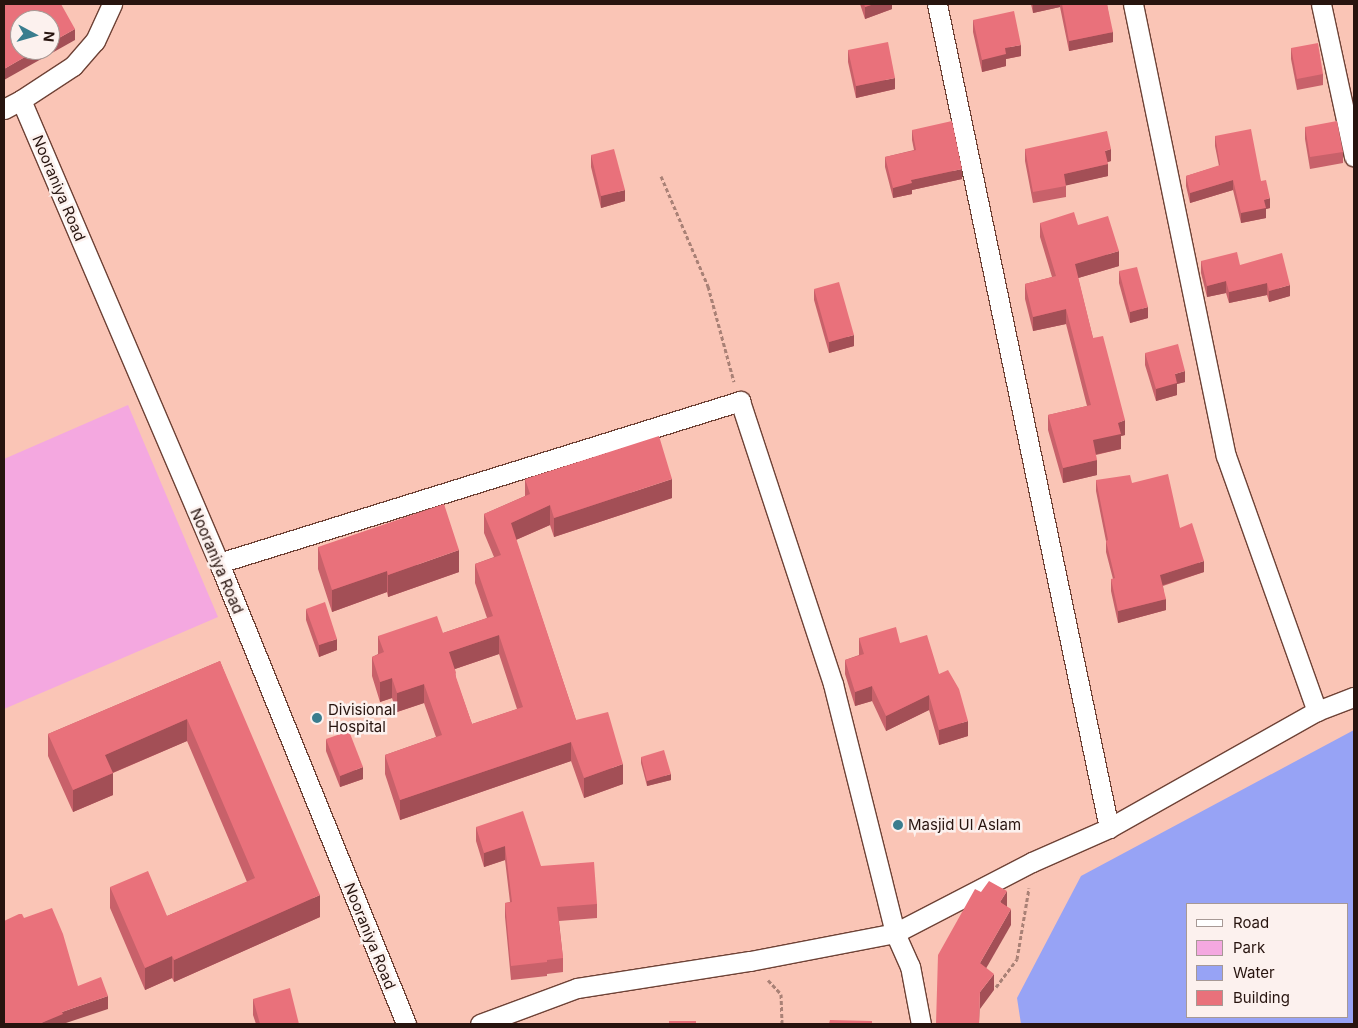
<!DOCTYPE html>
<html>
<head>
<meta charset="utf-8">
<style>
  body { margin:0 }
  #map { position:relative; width:1358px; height:1028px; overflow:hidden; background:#fac5b6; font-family:Inter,sans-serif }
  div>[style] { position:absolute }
  .green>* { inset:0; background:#f4a8e0 }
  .water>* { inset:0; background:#97a3f5 }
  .path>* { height:3px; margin-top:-1.5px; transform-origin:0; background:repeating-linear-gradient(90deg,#a98176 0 4px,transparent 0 6.5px) }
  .roads { filter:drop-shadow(1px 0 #6e4236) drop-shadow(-1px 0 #6e4236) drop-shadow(0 1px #6e4236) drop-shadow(0 -1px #6e4236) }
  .minor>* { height:19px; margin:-9.5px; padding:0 9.5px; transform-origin:9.5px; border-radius:9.5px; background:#fff }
  .wall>* { inset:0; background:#c8616a }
  .shaded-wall>* { inset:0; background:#a34f56 }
  .building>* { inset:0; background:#e9717b }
  .dots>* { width:14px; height:14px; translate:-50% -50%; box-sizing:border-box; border:2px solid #fcf1ee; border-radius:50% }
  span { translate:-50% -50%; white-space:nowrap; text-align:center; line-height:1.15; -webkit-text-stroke:5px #fcf1ee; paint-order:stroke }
  .street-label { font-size:15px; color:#27140f }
  .poi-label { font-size:15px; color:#27140f }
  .left { translate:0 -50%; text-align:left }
  .frame { position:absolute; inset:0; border:5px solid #27140f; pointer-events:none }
  .legend { position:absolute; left:1186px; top:903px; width:162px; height:115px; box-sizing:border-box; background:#fcf1ee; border:1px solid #a79995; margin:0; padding:6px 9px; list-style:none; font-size:15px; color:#27140f }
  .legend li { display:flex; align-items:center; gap:10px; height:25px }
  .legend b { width:25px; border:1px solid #a79995 }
  .north { position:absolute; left:10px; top:10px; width:50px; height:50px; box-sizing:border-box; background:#fcf1ee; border:1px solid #a79995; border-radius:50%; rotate:96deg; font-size:14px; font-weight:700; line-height:20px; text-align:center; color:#27140f }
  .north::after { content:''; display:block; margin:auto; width:18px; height:22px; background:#3a7d8e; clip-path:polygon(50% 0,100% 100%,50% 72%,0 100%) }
</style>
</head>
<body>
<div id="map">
  <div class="green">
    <i style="clip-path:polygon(128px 405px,218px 617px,4px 709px,4px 459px)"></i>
  </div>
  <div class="water">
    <i style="clip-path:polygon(evenodd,1354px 730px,1354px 1024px,1021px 1024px,1017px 998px,1081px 876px,1354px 730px,1187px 904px,1347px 904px,1347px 1017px,1187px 1017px,1187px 904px)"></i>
  </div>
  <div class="path">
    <i style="left:661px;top:176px;width:120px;rotate:66.9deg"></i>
    <i style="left:708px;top:286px;width:99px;rotate:74.8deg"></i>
    <i style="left:768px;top:980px;width:19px;rotate:47deg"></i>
    <i style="left:781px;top:994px;width:30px;rotate:88deg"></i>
    <i style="left:996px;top:987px;width:35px;rotate:-53deg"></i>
    <i style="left:1017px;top:959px;width:72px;rotate:-80.4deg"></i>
  </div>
  <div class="roads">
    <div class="minor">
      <i style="left:937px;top:4px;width:842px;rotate:78.21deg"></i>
      <i style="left:1133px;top:4px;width:461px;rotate:78.4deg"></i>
      <i style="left:1226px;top:456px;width:271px;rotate:70.4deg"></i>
      <i style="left:1321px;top:4px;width:156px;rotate:77.8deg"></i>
      <i style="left:21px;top:100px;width:504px;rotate:66.85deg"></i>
      <i style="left:219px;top:563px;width:497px;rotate:67.9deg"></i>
      <i style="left:4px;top:109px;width:19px;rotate:-28deg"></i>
      <i style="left:21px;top:100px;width:62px;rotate:-33.2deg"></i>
      <i style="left:73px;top:66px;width:33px;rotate:-49deg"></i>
      <i style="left:95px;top:41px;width:41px;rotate:-65.3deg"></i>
      <i style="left:219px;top:563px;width:546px;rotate:-17.27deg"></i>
      <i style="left:740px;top:401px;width:298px;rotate:71.8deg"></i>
      <i style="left:833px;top:684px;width:257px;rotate:76deg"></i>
      <i style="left:895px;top:933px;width:154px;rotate:-27.4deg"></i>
      <i style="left:1032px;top:862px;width:84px;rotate:-23.8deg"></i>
      <i style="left:1109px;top:828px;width:239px;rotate:-29.4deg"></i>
      <i style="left:1317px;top:711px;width:40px;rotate:-21deg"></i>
      <i style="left:480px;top:1024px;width:103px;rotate:-20.4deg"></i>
      <i style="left:577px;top:988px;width:175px;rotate:-8.9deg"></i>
      <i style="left:750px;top:961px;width:148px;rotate:-10.9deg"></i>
      <i style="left:895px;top:933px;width:36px;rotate:66deg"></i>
      <i style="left:910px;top:966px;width:59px;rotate:79.3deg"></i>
    </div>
  </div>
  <div class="wall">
    <i style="clip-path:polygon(860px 4px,892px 4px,892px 9px,865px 19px)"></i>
    <i style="clip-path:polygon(1031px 4px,1107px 4px,1113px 42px,1069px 51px,1060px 7px,1033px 13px)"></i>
    <i style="clip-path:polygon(973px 20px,1021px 56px,1006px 59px,1006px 66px,982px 72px,973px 32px)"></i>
    <i style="clip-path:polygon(1291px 48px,1323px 74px,1323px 85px,1297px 90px,1291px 59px)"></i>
    <i style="clip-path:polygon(848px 50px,895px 89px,856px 98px,848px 62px)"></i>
    <i style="clip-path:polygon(1305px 127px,1343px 152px,1343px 163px,1310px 169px,1305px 139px)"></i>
    <i style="clip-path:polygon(912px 130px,962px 179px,912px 190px,912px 194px,893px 198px,885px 167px,885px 157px,914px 150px,912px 140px)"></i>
    <i style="clip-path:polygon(1215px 136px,1261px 181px,1270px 208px,1266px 209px,1266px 218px,1241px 223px,1233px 190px,1190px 203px,1186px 186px,1186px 176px,1219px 166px,1215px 146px)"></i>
    <i style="clip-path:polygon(1025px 149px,1111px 161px,1107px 162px,1108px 176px,1066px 185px,1066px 197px,1033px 203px,1025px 161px)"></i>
    <i style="clip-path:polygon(591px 155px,625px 201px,601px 208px,591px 167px)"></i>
    <i style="clip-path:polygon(1040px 223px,1078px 225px,1119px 266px,1078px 278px,1093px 338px,1125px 435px,1121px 436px,1121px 449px,1096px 455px,1097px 475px,1063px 483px,1048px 430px,1048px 415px,1087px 406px,1066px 324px,1033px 331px,1025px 299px,1025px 284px,1052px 277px,1040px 237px)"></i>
    <i style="clip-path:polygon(1201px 261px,1240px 265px,1290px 296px,1269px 302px,1267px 295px,1229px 303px,1226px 293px,1207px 297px,1201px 273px)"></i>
    <i style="clip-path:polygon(1119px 271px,1148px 318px,1130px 323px,1119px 283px)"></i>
    <i style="clip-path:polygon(814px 289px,854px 346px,829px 353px,814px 300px)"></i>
    <i style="clip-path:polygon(1145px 353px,1185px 382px,1177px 384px,1177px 395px,1156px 401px,1145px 365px)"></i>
    <i style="clip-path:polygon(evenodd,525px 479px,672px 498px,554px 537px,550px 525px,516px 540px,576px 720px,623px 784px,584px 798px,571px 761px,400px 820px,385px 774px,385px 755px,436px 737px,424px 703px,397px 712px,392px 698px,380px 702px,372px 676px,372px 657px,378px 654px,378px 636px,443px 633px,487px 618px,475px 583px,475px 564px,494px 557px,484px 533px,484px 514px,525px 496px,525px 479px,499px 654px,517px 709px,472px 724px,456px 679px,455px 669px,499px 654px)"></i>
    <i style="clip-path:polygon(1096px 480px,1132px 483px,1180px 528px,1204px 572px,1163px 586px,1166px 610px,1118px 623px,1111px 591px,1111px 579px,1113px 579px,1106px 552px,1106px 541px,1096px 491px)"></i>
    <i style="clip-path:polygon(318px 547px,459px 572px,388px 597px,387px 592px,332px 612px,318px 569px)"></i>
    <i style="clip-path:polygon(306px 609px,337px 650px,319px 657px,306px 620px)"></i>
    <i style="clip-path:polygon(859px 638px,900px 643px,939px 674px,968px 736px,939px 745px,929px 710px,886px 731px,872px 701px,855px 706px,845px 674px,845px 660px,859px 655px)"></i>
    <i style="clip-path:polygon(220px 661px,320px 917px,174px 982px,172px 978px,145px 990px,110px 908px,110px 887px,167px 916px,247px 882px,187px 741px,113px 773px,113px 795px,73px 812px,48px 756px,48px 734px)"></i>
    <i style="clip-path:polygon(326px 739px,363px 779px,340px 787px,326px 751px)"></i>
    <i style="clip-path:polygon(641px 757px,671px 780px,647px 786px,641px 763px)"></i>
    <i style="clip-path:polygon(476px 827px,541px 866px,597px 904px,597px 918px,559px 921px,563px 958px,563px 972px,547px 974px,547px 976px,511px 980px,505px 917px,505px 903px,510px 902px,505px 860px,484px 867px,476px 841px)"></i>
    <i style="clip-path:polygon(253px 999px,299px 1024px,256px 1024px,253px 1015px)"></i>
  </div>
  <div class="shaded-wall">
    <i style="clip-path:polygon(874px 4px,892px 4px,892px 9px,865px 19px,865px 7px)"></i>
    <i style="clip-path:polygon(1033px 4px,1060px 4px,1060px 7px,1033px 13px)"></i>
    <i style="clip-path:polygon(75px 29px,75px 40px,4px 80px,4px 69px,37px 50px,50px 50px,50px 43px)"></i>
    <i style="clip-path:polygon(1113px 32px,1113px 42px,1069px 51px,1069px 41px)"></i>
    <i style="clip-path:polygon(1021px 45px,1021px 56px,1006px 59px,1006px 66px,982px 72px,982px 60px,1005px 48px)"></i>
    <i style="clip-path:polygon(895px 78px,895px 89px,856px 98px,856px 86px)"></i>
    <i style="clip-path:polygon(1111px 149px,1111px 161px,1105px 163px,1105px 151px)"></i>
    <i style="clip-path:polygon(1108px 164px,1108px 176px,1064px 186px,1064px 174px)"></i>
    <i style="clip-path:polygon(962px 169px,962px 179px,912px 190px,912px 194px,893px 198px,893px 188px,911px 180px)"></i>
    <i style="clip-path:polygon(1233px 180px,1233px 190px,1190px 203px,1190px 193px)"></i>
    <i style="clip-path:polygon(625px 190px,625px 201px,601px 208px,601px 196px)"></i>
    <i style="clip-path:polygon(1270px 198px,1270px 208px,1266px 209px,1266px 218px,1241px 223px,1241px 213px,1264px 200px)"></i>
    <i style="clip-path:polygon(1119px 251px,1119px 266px,1075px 279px,1075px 264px)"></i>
    <i style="clip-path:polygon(1226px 281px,1226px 293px,1207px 297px,1207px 286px)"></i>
    <i style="clip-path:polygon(1267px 283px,1267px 295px,1229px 303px,1229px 292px)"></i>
    <i style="clip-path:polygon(1290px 285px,1290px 296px,1269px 302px,1269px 291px)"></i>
    <i style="clip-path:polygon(1148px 307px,1148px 318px,1130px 323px,1130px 312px)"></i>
    <i style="clip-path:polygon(1066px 309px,1066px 324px,1033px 331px,1033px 317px)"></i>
    <i style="clip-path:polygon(854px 335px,854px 346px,829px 353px,829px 342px)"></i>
    <i style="clip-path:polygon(1185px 371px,1185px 382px,1177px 384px,1177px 395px,1156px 401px,1156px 389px,1175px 374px)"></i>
    <i style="clip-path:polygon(1125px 420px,1125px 435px,1121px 436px,1121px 449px,1093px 455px,1093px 440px,1118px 423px)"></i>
    <i style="clip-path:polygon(1097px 460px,1097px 475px,1063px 483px,1063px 468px)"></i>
    <i style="clip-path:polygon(672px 479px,672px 498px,554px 537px,554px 518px)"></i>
    <i style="clip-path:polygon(550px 505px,550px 525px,511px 542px,511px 523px)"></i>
    <i style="clip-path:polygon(459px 550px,459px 572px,388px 597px,388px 575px)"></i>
    <i style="clip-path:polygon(1204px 561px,1204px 572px,1160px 586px,1160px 575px)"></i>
    <i style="clip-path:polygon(387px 571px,387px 592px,332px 612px,332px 590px)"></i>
    <i style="clip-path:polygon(1166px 599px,1166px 610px,1118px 623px,1118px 611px)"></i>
    <i style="clip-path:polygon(499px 635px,499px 654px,449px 671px,449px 652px)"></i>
    <i style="clip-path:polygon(337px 639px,337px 650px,319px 657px,319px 645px)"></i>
    <i style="clip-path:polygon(392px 678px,392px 698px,380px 702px,380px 682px)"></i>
    <i style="clip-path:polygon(424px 684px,424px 703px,397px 712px,397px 693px)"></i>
    <i style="clip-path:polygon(872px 686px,872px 701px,855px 706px,855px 692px)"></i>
    <i style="clip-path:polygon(929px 695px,929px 710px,886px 731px,886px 716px)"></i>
    <i style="clip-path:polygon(187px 719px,187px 741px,105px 776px,105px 755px)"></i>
    <i style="clip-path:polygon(968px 721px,968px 736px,939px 745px,939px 730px)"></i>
    <i style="clip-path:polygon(571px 742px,571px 761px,400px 820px,400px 800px)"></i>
    <i style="clip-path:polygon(623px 764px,623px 784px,584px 798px,584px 778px)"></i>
    <i style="clip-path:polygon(363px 767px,363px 779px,340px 787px,340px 776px)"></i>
    <i style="clip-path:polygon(113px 773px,113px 795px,73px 812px,73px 790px)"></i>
    <i style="clip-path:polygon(671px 774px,671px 780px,647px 786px,647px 781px)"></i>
    <i style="clip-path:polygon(505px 846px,505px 860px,484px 867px,484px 853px)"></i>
    <i style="clip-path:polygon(1007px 891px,1007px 908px,1000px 902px)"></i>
    <i style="clip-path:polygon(320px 895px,320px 917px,174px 982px,174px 960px)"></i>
    <i style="clip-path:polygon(1011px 909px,1011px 925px,980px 979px,980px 963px)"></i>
    <i style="clip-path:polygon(172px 956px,172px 978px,145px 990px,145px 968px)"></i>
    <i style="clip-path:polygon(994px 974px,994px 990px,980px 1009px,979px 1024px,980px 992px)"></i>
    <i style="clip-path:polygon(108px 996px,108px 1009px,63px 1024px,39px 1024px,62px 1012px)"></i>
  </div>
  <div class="building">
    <i style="clip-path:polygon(4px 4px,61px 4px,75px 29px,50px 43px,50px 20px,20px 20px,20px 50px,37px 50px,4px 69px)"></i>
    <i style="clip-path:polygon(864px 4px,874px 4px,865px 7px)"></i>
    <i style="clip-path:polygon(1062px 4px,1107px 4px,1113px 32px,1069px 41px)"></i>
    <i style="clip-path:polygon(1014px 11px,1021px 45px,1005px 48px,1006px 54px,982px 60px,973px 20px)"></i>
    <i style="clip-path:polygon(888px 42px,895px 78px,856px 86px,848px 50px)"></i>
    <i style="clip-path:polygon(1318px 43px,1323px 74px,1297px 79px,1291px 48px)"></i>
    <i style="clip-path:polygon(952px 121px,962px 169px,911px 180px,912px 183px,893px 188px,885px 157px,916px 150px,912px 130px)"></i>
    <i style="clip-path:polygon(1337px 121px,1343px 152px,1310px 157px,1305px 127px)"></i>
    <i style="clip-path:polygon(1251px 129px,1261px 181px,1266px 180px,1270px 198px,1264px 200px,1266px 208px,1241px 213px,1233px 180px,1190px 193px,1186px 176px,1220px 165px,1215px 136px)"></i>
    <i style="clip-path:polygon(1107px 131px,1111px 149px,1105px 151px,1108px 164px,1064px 174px,1066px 186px,1033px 192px,1025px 149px)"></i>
    <i style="clip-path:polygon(614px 149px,625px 190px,601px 196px,591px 155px)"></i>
    <i style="clip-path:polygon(1074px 212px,1078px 225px,1108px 216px,1119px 251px,1075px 264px,1093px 338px,1103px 336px,1125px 420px,1118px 423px,1121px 434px,1093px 440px,1097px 460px,1063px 468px,1048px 415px,1091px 405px,1066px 309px,1033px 317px,1025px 284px,1056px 276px,1040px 223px)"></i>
    <i style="clip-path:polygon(1237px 252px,1240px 265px,1282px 253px,1290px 285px,1269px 291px,1267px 283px,1229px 292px,1226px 281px,1207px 286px,1201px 261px)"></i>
    <i style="clip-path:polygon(1137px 267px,1148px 307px,1130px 312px,1119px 271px)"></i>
    <i style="clip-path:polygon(839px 282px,854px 335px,829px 342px,814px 289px)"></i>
    <i style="clip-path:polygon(1178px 344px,1185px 371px,1175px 374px,1177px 383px,1156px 389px,1145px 353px)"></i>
    <i style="clip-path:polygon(evenodd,659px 436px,672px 479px,554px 518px,550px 505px,511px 523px,576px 720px,608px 712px,623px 764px,584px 778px,571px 742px,400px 800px,385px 755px,442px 735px,424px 684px,397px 693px,392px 678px,380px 682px,372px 657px,384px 652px,378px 636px,437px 616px,443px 633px,493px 616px,475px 564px,501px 555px,484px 514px,530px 494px,525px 479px,659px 436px,499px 635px,523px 707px,472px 724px,455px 674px,456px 673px,449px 652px,499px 635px)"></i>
    <i style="clip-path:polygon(1168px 474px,1180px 528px,1192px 523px,1204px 561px,1160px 575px,1166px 599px,1118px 611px,1111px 579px,1115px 578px,1106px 541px,1108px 540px,1096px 480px,1130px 475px,1132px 483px)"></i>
    <i style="clip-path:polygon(444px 504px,459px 550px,388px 575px,387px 571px,332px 590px,318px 547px)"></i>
    <i style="clip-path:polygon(325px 602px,337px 639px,319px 645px,306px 609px)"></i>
    <i style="clip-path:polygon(896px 627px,900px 643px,927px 635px,939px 674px,948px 670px,959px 689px,968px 721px,939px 730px,929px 695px,886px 716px,872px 686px,855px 692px,845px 660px,864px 654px,859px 638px)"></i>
    <i style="clip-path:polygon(220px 661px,320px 895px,174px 960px,172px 956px,145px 968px,110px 887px,148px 871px,167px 916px,255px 878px,187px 719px,105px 755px,113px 773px,73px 790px,48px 734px)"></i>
    <i style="clip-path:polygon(349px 731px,363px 767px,340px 776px,326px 739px)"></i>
    <i style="clip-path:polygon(664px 750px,671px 774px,647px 781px,641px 757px)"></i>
    <i style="clip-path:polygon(523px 811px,541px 866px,594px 862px,597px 904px,557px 907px,563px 958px,547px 960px,547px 962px,511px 966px,505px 903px,512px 902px,505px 846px,484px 853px,476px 827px)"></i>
    <i style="clip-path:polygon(989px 881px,1007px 891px,1000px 902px,1011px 909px,980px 963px,994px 974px,980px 992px,979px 1024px,936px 1024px,938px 955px,975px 889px,981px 892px)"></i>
    <i style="clip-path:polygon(52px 908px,63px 934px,78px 986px,101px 977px,108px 996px,62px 1012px,63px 1014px,39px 1024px,4px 1024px,4px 921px,19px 914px,22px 914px,24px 918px)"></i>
    <i style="clip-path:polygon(290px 988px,299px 1024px,260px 1024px,253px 999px)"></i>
    <i style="clip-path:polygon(830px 1020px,872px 1021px,872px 1024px,829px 1024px)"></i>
    <i style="clip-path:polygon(669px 1021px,696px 1021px,696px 1024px,669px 1024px)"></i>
    <i style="clip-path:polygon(477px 1023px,485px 1023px,485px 1024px,476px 1024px)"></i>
  </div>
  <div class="dots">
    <i style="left:317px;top:718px;background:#3a7d8e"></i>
    <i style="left:898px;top:825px;background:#3a7d8e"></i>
  </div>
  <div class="street-label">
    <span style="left:59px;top:188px;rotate:67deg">Nooraniya Road</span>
    <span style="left:217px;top:561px;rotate:67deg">Nooraniya Road</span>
    <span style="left:370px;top:936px;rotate:68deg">Nooraniya Road</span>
  </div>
  <div class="poi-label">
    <span class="left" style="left:328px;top:718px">Divisional<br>Hospital</span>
    <span class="left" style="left:908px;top:825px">Masjid Ul Aslam</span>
  </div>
  <div class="frame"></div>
  <ul class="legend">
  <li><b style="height:6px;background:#fff"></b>Road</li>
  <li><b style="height:14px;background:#f4a8e0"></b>Park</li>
  <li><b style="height:14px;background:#97a3f5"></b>Water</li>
  <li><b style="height:14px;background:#e9717b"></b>Building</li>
  </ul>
  <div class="north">N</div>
</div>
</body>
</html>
